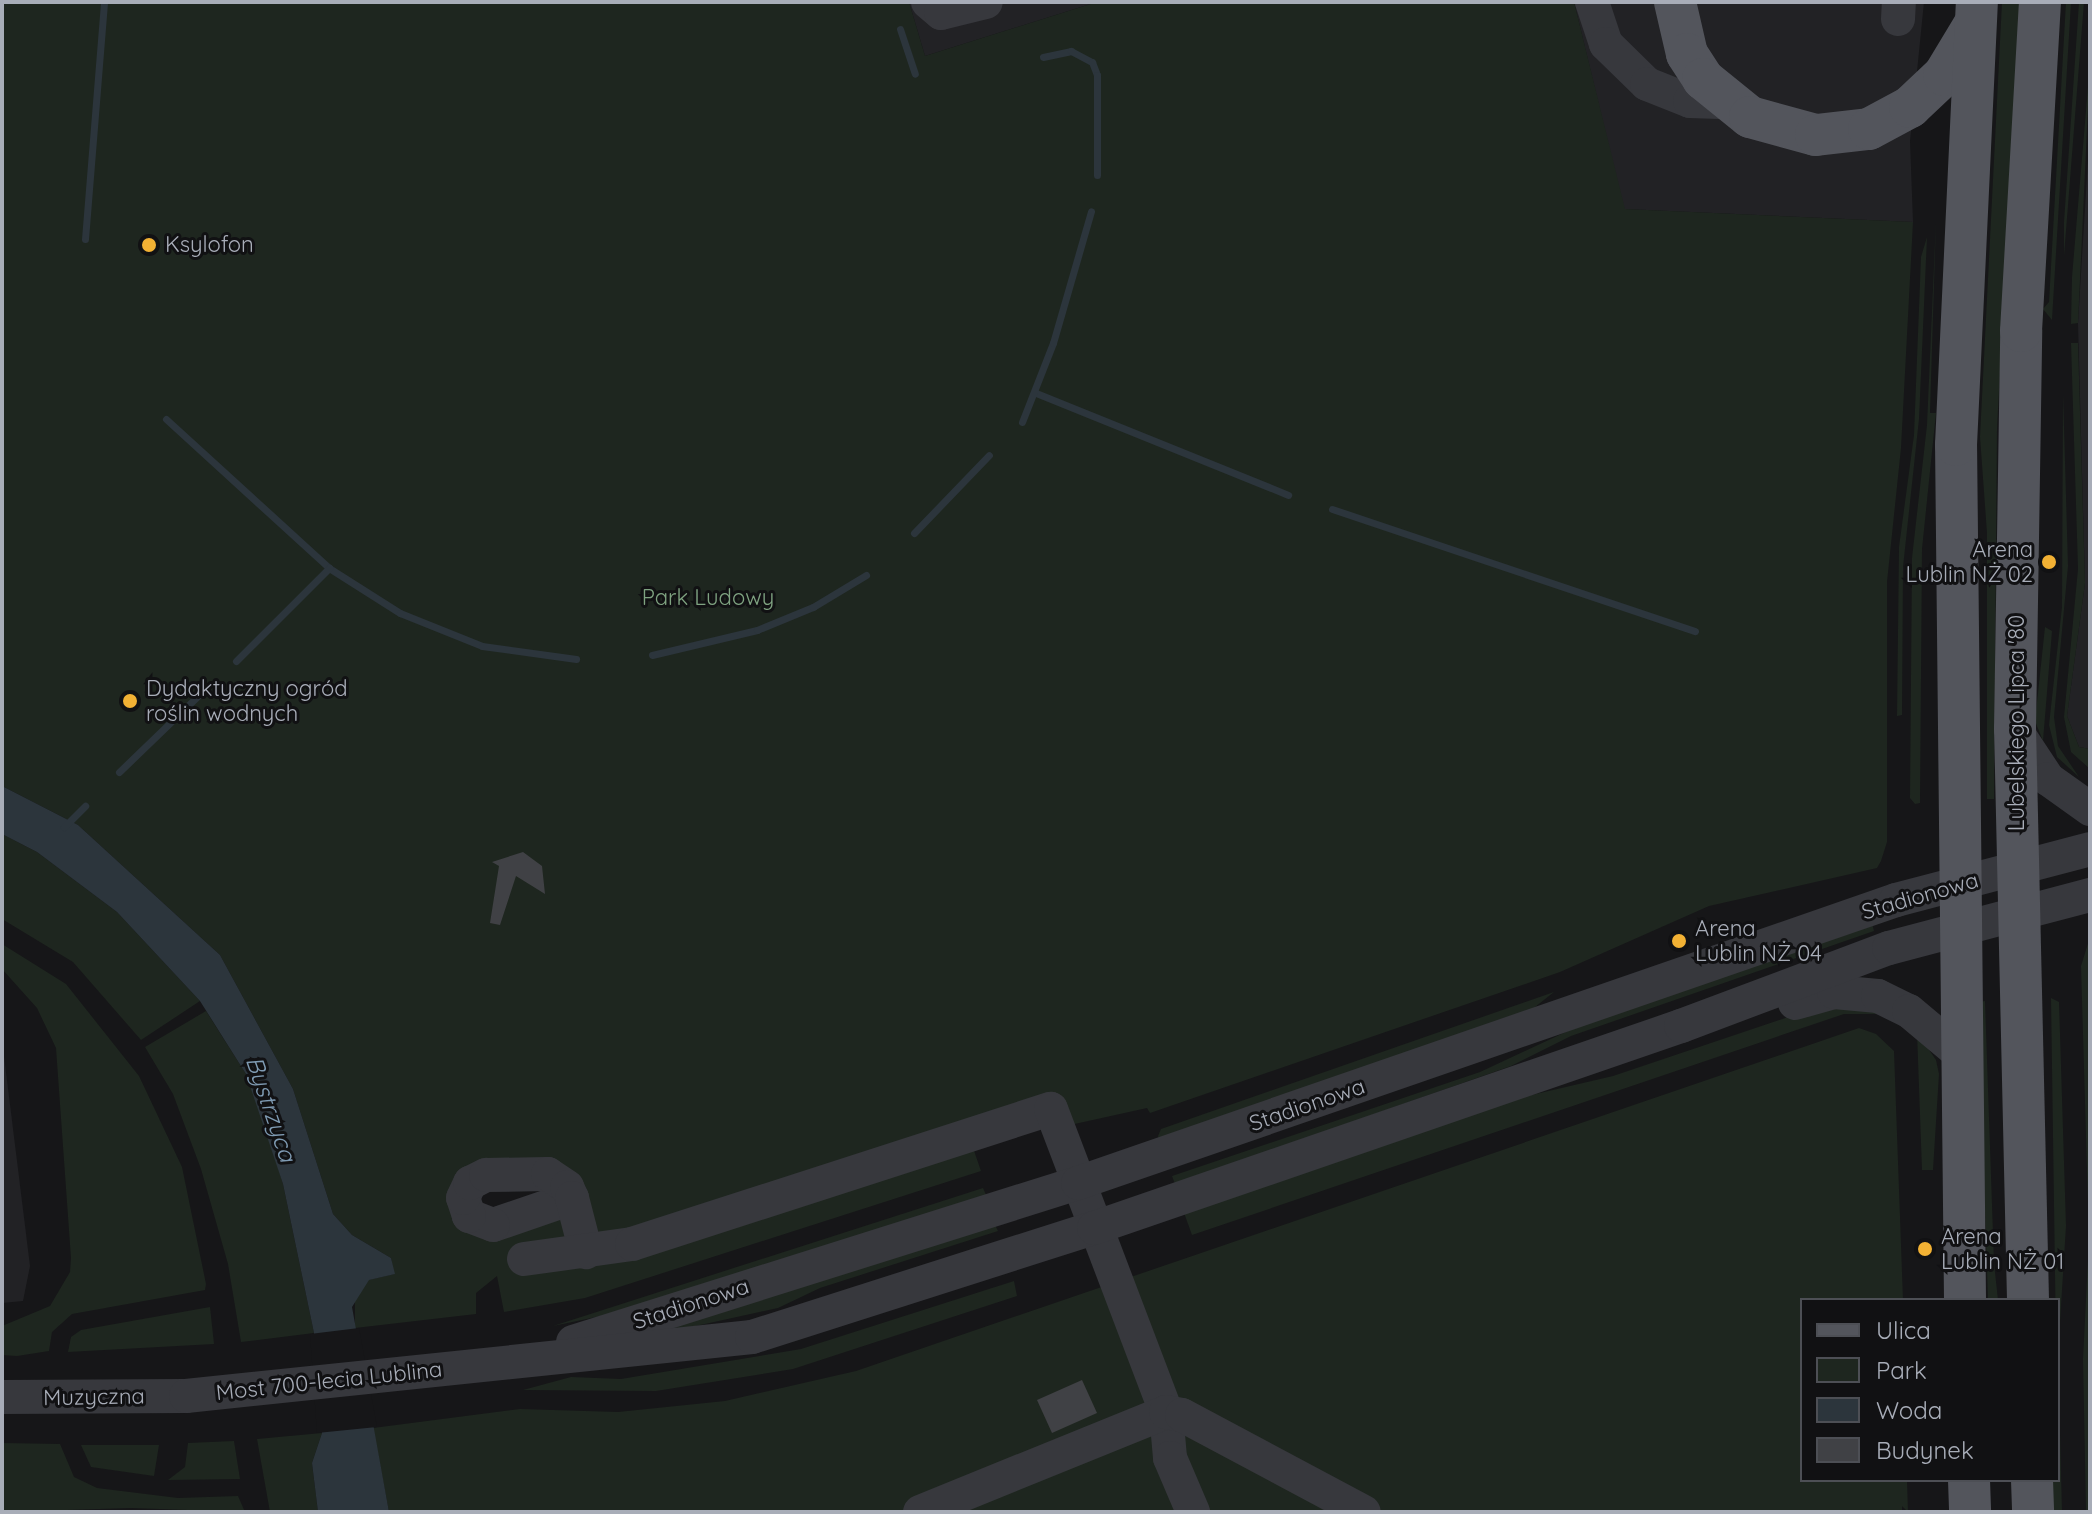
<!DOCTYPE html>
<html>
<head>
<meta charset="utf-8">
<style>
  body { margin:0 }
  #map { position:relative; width:2092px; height:1514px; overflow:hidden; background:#161618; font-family:Quicksand,sans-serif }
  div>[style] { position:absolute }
  .built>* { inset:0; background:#222225 }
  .green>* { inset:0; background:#1e261f }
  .water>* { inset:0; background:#2c353c }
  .pier>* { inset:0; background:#161618 }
  .stream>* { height:7px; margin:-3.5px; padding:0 3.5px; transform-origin:3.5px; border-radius:3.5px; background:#2c353c }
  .building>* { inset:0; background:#404145 }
  .minor>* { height:34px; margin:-17px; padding:0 17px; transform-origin:17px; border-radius:17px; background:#37383d }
  .major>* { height:42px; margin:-21px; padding:0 21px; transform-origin:21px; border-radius:21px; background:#53555c }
  .dots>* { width:22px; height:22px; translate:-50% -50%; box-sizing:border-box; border:4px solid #111113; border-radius:50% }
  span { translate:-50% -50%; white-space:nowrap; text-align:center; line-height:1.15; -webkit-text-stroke:6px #111113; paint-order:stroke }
  .poi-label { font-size:22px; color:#a8adb8 }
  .left { translate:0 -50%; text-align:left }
  .right { translate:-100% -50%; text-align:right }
  .park-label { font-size:22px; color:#7fa381 }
  .street-label { font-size:22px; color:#a8adb8 }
  .water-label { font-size:24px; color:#7f9bb3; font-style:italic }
  .frame { position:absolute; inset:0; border:4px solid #a8adb8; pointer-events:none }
  .legend { position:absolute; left:1800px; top:1298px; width:260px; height:184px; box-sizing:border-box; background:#111113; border:2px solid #4d4f55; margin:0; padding:10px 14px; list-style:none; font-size:24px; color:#a8adb8 }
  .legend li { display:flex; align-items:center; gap:16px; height:40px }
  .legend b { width:40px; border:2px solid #4d4f55 }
</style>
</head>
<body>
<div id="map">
  <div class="built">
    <i style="clip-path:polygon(909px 2px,1097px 2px,925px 56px)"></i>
    <i style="clip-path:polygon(1574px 2px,1924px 2px,1910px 141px,1913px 222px,1624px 209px)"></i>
    <i style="clip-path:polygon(2090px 127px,2090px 749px,2079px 747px,2067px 716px,2085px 583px,2078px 323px)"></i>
    <i style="clip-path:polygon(2px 1040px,30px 1266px,23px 1301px,2px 1303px)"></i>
  </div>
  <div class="green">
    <i style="clip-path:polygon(2px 2px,909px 2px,925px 56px,1097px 2px,1574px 2px,1625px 209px,1913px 222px,1901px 448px,1887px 582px,1887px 842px,1881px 861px,1877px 868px,1709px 906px,1560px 972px,1150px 1113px,1147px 1108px,1070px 1125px,1060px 1098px,652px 1228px,600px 1235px,577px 1192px,486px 1169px,459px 1211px,558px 1217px,576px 1234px,519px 1267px,971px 1142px,981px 1171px,585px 1298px,504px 1312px,497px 1276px,476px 1293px,476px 1314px,355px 1328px,355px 1296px,368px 1280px,394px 1274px,391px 1258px,352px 1235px,333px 1214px,293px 1089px,220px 955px,78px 825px,2px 786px)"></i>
    <i style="clip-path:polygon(2002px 2px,2020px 2px,1997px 428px,1994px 799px,1987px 799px,1987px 533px,1980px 437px)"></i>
    <i style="clip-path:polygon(2066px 2px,2071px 2px,2052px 320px,2043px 309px,2049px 302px)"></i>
    <i style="clip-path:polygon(2079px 2px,2084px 2px,2064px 256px,2064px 222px)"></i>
    <i style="clip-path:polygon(2090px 63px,2078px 323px,2071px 324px,2072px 277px)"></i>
    <i style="clip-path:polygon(1936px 220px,1930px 413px,1936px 413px,1922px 549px,1920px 803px,1915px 804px,1910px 798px,1912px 558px,1927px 425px)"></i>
    <i style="clip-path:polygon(1927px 237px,1919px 419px,1903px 567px,1902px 715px,1897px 716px,1899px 547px,1914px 435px,1921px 257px)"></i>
    <i style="clip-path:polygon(2071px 343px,2078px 343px,2085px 583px,2067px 716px,2079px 747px,2090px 749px,2090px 769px,2071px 752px,2064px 717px,2078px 569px)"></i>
    <i style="clip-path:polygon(2063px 392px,2068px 566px,2054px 717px,2058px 746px,2079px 777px,2057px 757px,2049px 725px,2062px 607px)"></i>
    <i style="clip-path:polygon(2045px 627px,2052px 631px,2043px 741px,2035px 721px)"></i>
    <i style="clip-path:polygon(2px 834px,37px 852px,117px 912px,200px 1001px,141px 1040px,73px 962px,2px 919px)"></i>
    <i style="clip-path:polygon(1872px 923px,1874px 931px,1571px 1036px,1511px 1066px,1175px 1184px,1172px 1176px,1480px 1072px,1570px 1030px)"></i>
    <i style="clip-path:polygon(2090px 937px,2090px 1512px,2086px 1512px,2083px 1359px,2089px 1239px,2081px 966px)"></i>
    <i style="clip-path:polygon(2px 944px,66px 984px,139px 1076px,182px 1167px,206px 1284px,205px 1290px,72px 1314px,52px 1332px,49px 1351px,17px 1356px,2px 1355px,2px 1326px,50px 1306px,70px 1272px,71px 1258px,56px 1048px,37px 1008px,2px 969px)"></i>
    <i style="clip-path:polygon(1554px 992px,1530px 1011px,1159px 1139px,1158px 1136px,1161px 1129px)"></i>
    <i style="clip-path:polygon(2051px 998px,2059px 1002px,2066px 1226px,2058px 1354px,2062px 1512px,2052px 1512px,2051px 1480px,2058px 1480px)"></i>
    <i style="clip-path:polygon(1852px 1001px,1877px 1014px,1844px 1014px,1192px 1235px,1183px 1210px,1497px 1103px,1613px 1076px,1833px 1002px)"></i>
    <i style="clip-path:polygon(1985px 1001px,1994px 1263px,1998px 1300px,1988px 1300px,1978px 1002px)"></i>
    <i style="clip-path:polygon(206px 1011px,246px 1074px,263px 1117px,283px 1184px,314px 1333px,241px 1342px,228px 1264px,201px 1169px,173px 1094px,145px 1047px)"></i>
    <i style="clip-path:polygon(1859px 1028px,1876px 1034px,1894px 1051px,1903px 1300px,1802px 1300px,1802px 1480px,1907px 1480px,1908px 1512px,1902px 1506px,1902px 1512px,389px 1512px,373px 1428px,520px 1409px,618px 1412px,725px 1401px,856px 1371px)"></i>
    <i style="clip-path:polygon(1917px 1032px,1936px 1060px,1939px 1074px,1933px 1170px,1922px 1170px)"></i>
    <i style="clip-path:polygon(983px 1188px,987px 1197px,630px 1310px,553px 1326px)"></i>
    <i style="clip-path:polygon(994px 1223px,998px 1231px,820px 1288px,778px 1308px,655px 1335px,733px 1305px)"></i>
    <i style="clip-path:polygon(1014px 1281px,1017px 1296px,793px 1369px,656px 1391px,523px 1390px,571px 1377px,621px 1379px,801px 1349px)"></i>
    <i style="clip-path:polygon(210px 1307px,214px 1344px,68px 1352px,71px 1337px,81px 1330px)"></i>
    <i style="clip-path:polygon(322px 1433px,312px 1463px,318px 1512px,270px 1512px,257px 1439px)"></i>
    <i style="clip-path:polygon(234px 1441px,240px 1479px,168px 1480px,185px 1467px,188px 1443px)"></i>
    <i style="clip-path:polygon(2px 1443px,60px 1444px,74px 1477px,97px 1488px,178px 1498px,238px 1496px,245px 1512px,131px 1508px,2px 1512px)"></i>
    <i style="clip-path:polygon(81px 1445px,159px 1445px,154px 1476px,91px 1467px)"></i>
  </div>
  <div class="water">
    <i style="clip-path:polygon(2px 786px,78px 825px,220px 955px,293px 1089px,333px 1214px,352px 1235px,391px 1258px,395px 1274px,369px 1280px,352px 1307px,389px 1512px,318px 1512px,312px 1463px,322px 1433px,314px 1333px,283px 1184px,246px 1074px,200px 1001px,117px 912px,37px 852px,2px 834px)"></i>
  </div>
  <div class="pier">
    <i style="clip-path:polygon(359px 1328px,377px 1427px,317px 1433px,310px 1334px)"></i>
  </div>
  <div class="stream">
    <i style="left:900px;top:29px;width:47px;rotate:71.6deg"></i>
    <i style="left:1043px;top:57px;width:29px;rotate:-12deg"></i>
    <i style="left:1071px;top:51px;width:24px;rotate:28deg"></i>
    <i style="left:1092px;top:62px;width:14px;rotate:69deg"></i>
    <i style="left:1097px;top:75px;width:100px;rotate:90deg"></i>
    <i style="left:85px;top:239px;width:238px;rotate:-85.4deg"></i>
    <i style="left:1036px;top:393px;width:272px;rotate:22deg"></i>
    <i style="left:166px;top:419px;width:221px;rotate:42.4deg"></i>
    <i style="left:329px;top:568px;width:84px;rotate:32.4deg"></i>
    <i style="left:400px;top:613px;width:88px;rotate:21.9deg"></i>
    <i style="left:482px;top:646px;width:95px;rotate:7.9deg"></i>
    <i style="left:1022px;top:422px;width:85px;rotate:-68.6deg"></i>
    <i style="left:1053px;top:343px;width:137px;rotate:-73.9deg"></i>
    <i style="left:1332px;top:509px;width:383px;rotate:18.6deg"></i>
    <i style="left:914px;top:533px;width:108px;rotate:-46.1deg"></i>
    <i style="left:652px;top:655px;width:108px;rotate:-13.4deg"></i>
    <i style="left:757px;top:630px;width:61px;rotate:-22.3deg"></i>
    <i style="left:813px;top:607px;width:62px;rotate:-31.1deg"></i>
    <i style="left:236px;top:661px;width:132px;rotate:-45deg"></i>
    <i style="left:119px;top:772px;width:121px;rotate:-44deg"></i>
    <i style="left:64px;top:827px;width:30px;rotate:-45deg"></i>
  </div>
  <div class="building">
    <i style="clip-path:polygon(523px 852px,542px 866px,545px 894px,516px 876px,500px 925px,490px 923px,499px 866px,492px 862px)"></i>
    <i style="clip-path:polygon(1082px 1380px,1097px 1413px,1052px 1433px,1037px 1400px)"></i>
  </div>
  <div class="minor">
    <i style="left:928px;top:2px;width:17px;rotate:40deg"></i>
    <i style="left:941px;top:13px;width:46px;rotate:-13.7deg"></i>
    <i style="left:1592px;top:2px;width:44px;rotate:71.6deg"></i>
    <i style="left:1606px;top:44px;width:57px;rotate:44.3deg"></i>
    <i style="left:1647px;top:84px;width:46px;rotate:21.6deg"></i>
    <i style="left:1690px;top:101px;width:37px;rotate:2deg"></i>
    <i style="left:1898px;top:19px;width:17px;rotate:-87deg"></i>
    <i style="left:2015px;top:729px;width:60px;rotate:56.6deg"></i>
    <i style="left:2048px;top:779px;width:52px;rotate:35.5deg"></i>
    <i style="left:1795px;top:1003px;width:41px;rotate:-15.8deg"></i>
    <i style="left:1834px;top:992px;width:44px;rotate:5.2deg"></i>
    <i style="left:1878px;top:996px;width:34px;rotate:26deg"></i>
    <i style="left:1909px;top:1011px;width:65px;rotate:40deg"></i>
    <i style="left:572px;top:1198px;width:83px;rotate:161.1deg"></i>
    <i style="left:493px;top:1225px;width:26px;rotate:-159deg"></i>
    <i style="left:469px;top:1216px;width:19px;rotate:-108deg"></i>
    <i style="left:463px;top:1198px;width:17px;rotate:-65deg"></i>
    <i style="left:470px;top:1183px;width:18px;rotate:-27deg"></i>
    <i style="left:486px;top:1175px;width:62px;rotate:-0.9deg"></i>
    <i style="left:548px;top:1174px;width:23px;rotate:34deg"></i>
    <i style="left:567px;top:1187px;width:12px;rotate:66deg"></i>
    <i style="left:572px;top:1198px;width:56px;rotate:75.5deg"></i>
    <i style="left:524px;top:1259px;width:109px;rotate:-7.9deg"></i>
    <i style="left:632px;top:1244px;width:440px;rotate:-17.9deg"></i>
    <i style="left:1051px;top:1109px;width:324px;rotate:69.2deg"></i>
    <i style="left:1166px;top:1412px;width:46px;rotate:85deg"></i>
    <i style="left:1170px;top:1458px;width:59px;rotate:66.9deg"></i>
    <i style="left:573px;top:1342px;width:529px;rotate:-17.48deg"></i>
    <i style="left:1078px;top:1183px;width:866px;rotate:-19.08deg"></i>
    <i style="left:1896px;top:900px;width:201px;rotate:-14.7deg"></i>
    <i style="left:2px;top:1397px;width:184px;rotate:-0.3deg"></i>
    <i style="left:186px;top:1396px;width:569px;rotate:-5.95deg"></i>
    <i style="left:752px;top:1337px;width:359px;rotate:-17.7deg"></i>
    <i style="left:1094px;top:1228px;width:621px;rotate:-18.99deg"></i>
    <i style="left:1681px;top:1026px;width:222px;rotate:-20.6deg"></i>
    <i style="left:1889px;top:948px;width:208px;rotate:-14.8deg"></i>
    <i style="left:920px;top:1512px;width:266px;rotate:-22.1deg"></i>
    <i style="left:1166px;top:1412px;width:16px;rotate:11deg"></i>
    <i style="left:1182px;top:1415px;width:206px;rotate:28.1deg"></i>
  </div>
  <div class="major">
    <i style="left:1675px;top:2px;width:53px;rotate:77deg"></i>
    <i style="left:1687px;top:54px;width:30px;rotate:57deg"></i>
    <i style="left:1703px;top:79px;width:60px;rotate:39deg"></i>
    <i style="left:1750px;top:117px;width:68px;rotate:15.3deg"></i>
    <i style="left:1816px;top:135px;width:53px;rotate:-6.5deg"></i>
    <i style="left:1869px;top:129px;width:47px;rotate:-28.2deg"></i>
    <i style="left:1910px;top:107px;width:47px;rotate:-43.3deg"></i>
    <i style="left:1944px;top:75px;width:56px;rotate:-58.9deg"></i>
    <i style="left:1965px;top:1300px;width:855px;rotate:-90.6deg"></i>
    <i style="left:1956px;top:445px;width:443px;rotate:-87.3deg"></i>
    <i style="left:2028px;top:1300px;width:571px;rotate:-91.3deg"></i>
    <i style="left:2015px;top:729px;width:398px;rotate:-89.1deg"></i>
    <i style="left:2021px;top:331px;width:330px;rotate:-86.7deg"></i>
    <i style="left:1969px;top:1480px;width:32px;rotate:88deg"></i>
    <i style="left:2032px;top:1480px;width:32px;rotate:88deg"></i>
  </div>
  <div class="dots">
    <i style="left:149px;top:245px;background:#f2b134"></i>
    <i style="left:2049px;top:562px;background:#f2b134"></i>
    <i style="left:130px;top:701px;background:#f2b134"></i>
    <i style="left:1679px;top:941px;background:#f2b134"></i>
    <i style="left:1925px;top:1249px;background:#f2b134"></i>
  </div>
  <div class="poi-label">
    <span class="left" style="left:165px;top:245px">Ksylofon</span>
    <span class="right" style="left:2033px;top:562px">Arena<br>Lublin NŻ 02</span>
    <span class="left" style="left:146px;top:701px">Dydaktyczny ogród<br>roślin wodnych</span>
    <span class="left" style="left:1695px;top:941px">Arena<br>Lublin NŻ 04</span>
    <span class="left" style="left:1941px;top:1249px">Arena<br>Lublin NŻ 01</span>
  </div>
  <div class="park-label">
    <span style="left:708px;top:598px">Park Ludowy</span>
  </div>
  <div class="street-label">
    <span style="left:2017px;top:723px;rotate:-90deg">Lubelskiego Lipca '80</span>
    <span style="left:1920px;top:896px;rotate:-16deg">Stadionowa</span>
    <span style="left:1307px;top:1105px;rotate:-19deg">Stadionowa</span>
    <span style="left:691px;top:1304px;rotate:-18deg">Stadionowa</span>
    <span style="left:329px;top:1381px;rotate:-6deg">Most 700-lecia Lublina</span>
    <span style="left:94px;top:1397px;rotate:-1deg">Muzyczna</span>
  </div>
  <div class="water-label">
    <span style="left:271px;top:1109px;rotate:71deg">Bystrzyca</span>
  </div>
  <div class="frame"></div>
  <ul class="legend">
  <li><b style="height:10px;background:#53555c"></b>Ulica</li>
  <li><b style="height:22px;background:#1e261f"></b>Park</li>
  <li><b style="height:22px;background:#2c353c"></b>Woda</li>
  <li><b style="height:22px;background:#404145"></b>Budynek</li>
  </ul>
</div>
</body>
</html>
